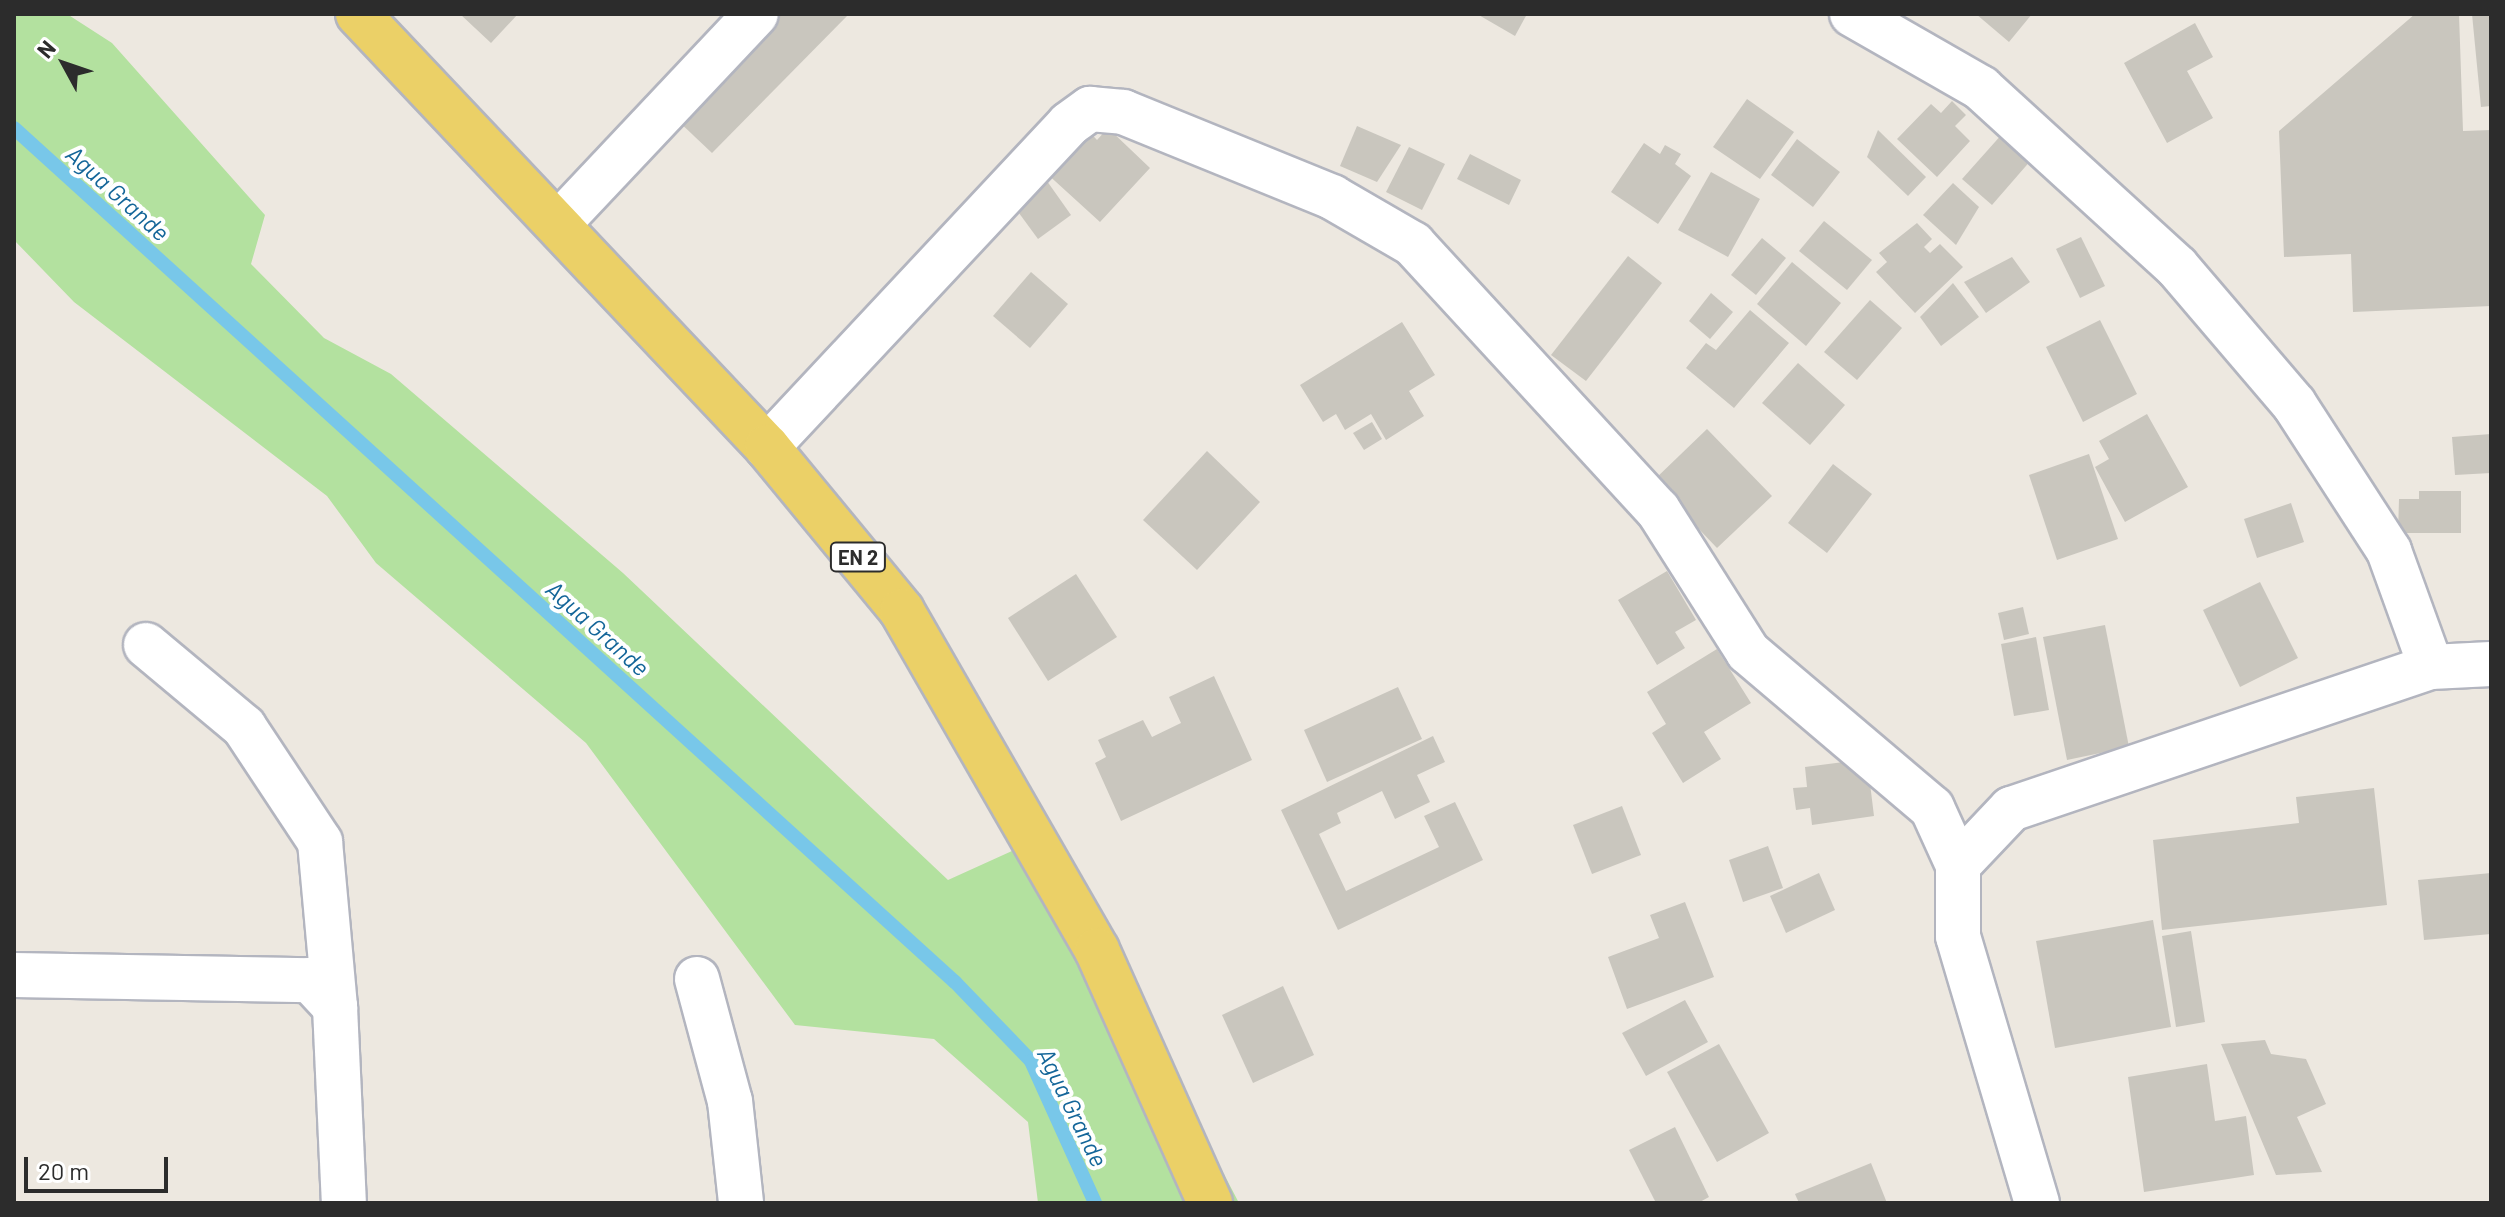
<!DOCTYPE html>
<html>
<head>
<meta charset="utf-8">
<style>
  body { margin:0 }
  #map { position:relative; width:2505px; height:1217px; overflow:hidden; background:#ede8e0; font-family:Barlow,sans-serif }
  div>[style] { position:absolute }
  .green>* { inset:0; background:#b3e19f }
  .stream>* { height:14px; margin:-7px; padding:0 7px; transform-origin:7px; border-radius:7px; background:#78c7e9 }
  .building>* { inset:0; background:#c9c6be }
  .roads { filter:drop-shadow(2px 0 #b3b5bf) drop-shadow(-2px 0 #b3b5bf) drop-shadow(0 2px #b3b5bf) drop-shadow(0 -2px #b3b5bf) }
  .minor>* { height:44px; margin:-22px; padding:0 22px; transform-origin:22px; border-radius:22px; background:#fff }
  .primary>* { height:44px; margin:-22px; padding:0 22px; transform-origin:22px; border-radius:22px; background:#ebd067 }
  span { translate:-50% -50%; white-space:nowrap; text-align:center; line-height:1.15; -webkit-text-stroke:8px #fff; paint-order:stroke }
  .shield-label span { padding:2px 6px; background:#fff; border:2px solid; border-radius:6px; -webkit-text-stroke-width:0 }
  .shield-label { font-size:20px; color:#2c2c2c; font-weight:700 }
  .water-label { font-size:24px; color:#146699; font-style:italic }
  .frame { position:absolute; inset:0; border:16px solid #2c2c2c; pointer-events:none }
  .north { position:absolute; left:24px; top:24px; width:80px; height:80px; -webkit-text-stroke:6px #fff; paint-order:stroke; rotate:310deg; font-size:22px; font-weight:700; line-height:32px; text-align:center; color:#2c2c2c }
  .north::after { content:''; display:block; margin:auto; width:28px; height:36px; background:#2c2c2c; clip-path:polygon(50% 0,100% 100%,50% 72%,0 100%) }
  .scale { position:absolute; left:24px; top:1157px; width:144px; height:36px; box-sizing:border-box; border:4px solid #2c2c2c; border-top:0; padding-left:10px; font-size:24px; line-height:28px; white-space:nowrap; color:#2c2c2c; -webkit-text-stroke:6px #fff; paint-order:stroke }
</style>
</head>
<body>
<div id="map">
  <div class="green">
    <i style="clip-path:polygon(14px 14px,67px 14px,112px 43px,265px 215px,251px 264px,324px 338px,391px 374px,623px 573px,948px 880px,1047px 835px,1239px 1203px,1038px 1203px,1028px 1122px,934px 1039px,795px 1025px,586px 743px,376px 563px,327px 496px,74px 302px,14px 240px)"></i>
  </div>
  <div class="stream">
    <i style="left:14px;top:128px;width:1271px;rotate:42.23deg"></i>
    <i style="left:955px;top:982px;width:110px;rotate:46.1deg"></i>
    <i style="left:1031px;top:1061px;width:156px;rotate:65.7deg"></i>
  </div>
  <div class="building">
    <i style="clip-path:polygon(460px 14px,518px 14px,491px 43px)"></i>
    <i style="clip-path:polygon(770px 14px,849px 14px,712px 153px,675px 118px)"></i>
    <i style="clip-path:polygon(1477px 14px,1527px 14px,1515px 36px)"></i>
    <i style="clip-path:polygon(1976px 14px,2032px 14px,2009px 42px)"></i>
    <i style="clip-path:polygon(2415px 14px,2459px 14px,2463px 131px,2491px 130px,2491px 306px,2353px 312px,2351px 254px,2284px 257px,2279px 131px)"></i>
    <i style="clip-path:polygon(2472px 14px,2491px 14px,2491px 106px,2481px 107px)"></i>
    <i style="clip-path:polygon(2195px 23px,2213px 57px,2187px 71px,2213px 118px,2167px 143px,2124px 63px)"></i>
    <i style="clip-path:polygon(1747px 99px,1794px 132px,1760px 179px,1713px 147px)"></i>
    <i style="clip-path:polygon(1952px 101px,1966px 115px,1955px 126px,1970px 141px,1937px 177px,1897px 139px,1931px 104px,1941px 113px)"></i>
    <i style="clip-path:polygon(1357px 126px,1401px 145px,1377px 182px,1340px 166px)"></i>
    <i style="clip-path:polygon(1085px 127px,1097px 140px,1108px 128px,1150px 168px,1100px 222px,1044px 171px)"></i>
    <i style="clip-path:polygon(1878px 130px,1926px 177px,1908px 196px,1867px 157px)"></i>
    <i style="clip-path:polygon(2003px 133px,2032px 159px,1992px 205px,1962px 179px)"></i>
    <i style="clip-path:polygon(1797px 139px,1840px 172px,1813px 207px,1771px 175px)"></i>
    <i style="clip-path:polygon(1644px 143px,1660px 154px,1665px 145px,1681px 154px,1675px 164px,1691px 176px,1658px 224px,1611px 192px)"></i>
    <i style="clip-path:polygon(1409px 147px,1445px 164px,1422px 210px,1386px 192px)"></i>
    <i style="clip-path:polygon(1470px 154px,1521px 180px,1509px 205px,1457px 179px)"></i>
    <i style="clip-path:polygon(1711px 172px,1760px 199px,1728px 257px,1678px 230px)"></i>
    <i style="clip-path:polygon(1042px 174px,1071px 215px,1038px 239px,1008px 198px)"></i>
    <i style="clip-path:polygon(1953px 183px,1979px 207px,1956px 245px,1923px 215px)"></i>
    <i style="clip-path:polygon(1824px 221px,1872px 260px,1847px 290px,1799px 251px)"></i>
    <i style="clip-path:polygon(1917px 223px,1932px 239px,1924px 247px,1930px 253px,1940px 244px,1963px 267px,1915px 313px,1876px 272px,1887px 262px,1879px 253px)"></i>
    <i style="clip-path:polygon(2081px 237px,2105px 286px,2080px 298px,2056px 249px)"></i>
    <i style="clip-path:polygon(1762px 238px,1786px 258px,1756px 295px,1731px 275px)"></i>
    <i style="clip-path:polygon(1628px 256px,1662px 283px,1586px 381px,1551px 355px)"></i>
    <i style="clip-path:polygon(2012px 257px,2030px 282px,1986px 313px,1964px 282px)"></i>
    <i style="clip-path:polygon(1792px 262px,1841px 303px,1806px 346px,1757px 304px)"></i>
    <i style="clip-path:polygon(1031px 272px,1068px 304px,1030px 348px,993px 316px)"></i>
    <i style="clip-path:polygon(1953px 283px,1979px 317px,1941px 346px,1920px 317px)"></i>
    <i style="clip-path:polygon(1711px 293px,1733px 312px,1710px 339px,1689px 321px)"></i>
    <i style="clip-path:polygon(1870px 300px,1902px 328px,1857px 380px,1824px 352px)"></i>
    <i style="clip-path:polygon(1750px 310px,1789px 343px,1734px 408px,1686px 368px,1706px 343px,1716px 350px)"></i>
    <i style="clip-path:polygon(2100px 320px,2137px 394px,2083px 422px,2046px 347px)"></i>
    <i style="clip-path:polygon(1402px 322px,1435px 375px,1409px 391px,1424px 416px,1386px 440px,1371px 414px,1345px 430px,1336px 414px,1323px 422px,1300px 385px)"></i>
    <i style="clip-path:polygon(1798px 363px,1845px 405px,1810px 445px,1762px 403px)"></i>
    <i style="clip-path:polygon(2147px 414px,2188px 487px,2125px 522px,2095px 467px,2109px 459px,2099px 441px)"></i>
    <i style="clip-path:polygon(1372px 422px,1382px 439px,1364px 450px,1353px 433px)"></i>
    <i style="clip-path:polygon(1707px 429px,1772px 496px,1717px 548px,1653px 481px)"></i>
    <i style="clip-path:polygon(2491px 434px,2491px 473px,2455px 475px,2452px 437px)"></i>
    <i style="clip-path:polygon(1207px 451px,1260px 502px,1197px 570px,1143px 520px)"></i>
    <i style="clip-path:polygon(2089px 454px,2118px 539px,2057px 560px,2029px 475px)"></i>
    <i style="clip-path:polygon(1833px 464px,1872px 494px,1827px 553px,1788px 523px)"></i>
    <i style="clip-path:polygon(2419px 491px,2461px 491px,2461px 533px,2398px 533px,2399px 499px,2419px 499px)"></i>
    <i style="clip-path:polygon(2291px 503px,2304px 542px,2257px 558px,2244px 519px)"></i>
    <i style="clip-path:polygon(1667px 571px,1696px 620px,1675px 632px,1685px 648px,1657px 665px,1618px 600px)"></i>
    <i style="clip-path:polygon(1076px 574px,1117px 637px,1048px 681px,1008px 618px)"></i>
    <i style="clip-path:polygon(2260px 582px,2298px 658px,2240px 687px,2203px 610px)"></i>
    <i style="clip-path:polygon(2023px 607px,2029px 634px,2004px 640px,1998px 613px)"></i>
    <i style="clip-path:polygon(2105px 625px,2129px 747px,2067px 760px,2043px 637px)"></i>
    <i style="clip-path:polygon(2036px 637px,2049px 710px,2014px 716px,2001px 644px)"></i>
    <i style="clip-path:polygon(1717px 649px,1751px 703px,1704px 732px,1721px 759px,1683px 783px,1652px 733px,1666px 724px,1647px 692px)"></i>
    <i style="clip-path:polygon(1214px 676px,1252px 760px,1121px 821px,1095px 763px,1106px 757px,1098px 740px,1143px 720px,1152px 737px,1181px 723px,1169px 697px)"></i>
    <i style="clip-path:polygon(1398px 687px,1422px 739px,1327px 782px,1304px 730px)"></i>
    <i style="clip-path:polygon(1433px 736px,1445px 762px,1417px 775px,1430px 802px,1395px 819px,1382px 791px,1337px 813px,1341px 823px,1319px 834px,1346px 891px,1439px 847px,1424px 816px,1455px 802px,1483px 860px,1338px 930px,1281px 810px)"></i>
    <i style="clip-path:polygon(1867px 759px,1874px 816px,1812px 825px,1810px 808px,1796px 810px,1793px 788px,1807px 787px,1805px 767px)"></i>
    <i style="clip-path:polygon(2374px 788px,2387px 905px,2162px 930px,2153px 840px,2299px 823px,2296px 797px)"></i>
    <i style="clip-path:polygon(1622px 806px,1641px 855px,1592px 874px,1573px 825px)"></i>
    <i style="clip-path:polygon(1768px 846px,1783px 888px,1743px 902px,1729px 860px)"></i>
    <i style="clip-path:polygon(1819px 873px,1835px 910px,1786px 933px,1770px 896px)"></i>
    <i style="clip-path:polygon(2491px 873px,2491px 934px,2424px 940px,2418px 880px)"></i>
    <i style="clip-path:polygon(1685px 902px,1714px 977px,1627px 1009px,1608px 957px,1659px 938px,1650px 915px)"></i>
    <i style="clip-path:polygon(2153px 920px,2171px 1027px,2055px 1048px,2036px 941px)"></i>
    <i style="clip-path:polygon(2191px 931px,2205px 1022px,2176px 1027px,2162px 936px)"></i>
    <i style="clip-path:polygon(1283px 986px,1314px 1055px,1253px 1083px,1222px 1015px)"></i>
    <i style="clip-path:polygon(1685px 1000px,1708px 1042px,1646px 1076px,1622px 1033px)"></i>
    <i style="clip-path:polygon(2265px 1040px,2271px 1054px,2306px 1059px,2326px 1104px,2297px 1117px,2322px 1172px,2276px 1175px,2221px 1044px)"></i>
    <i style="clip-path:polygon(1719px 1044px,1769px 1133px,1717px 1162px,1667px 1072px)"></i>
    <i style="clip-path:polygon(2207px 1064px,2215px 1121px,2246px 1116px,2254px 1175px,2144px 1192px,2128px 1077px)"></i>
    <i style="clip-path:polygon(1675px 1127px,1709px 1197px,1698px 1203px,1656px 1203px,1629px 1150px)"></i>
    <i style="clip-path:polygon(1871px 1163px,1887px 1203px,1799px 1203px,1795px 1194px)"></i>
  </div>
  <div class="roads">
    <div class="minor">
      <i style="left:1852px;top:14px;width:149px;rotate:29.8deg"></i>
      <i style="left:1981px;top:88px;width:265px;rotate:42.4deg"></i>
      <i style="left:2177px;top:267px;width:180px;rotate:49.5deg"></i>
      <i style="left:2294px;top:404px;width:175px;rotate:57.1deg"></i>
      <i style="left:2389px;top:551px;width:123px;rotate:70.1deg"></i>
      <i style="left:559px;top:223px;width:287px;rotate:-46.7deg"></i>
      <i style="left:767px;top:447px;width:442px;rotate:-46.9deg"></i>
      <i style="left:1069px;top:124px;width:26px;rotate:-36deg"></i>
      <i style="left:1090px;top:109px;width:33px;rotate:5deg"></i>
      <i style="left:1123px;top:112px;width:226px;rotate:22.1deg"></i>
      <i style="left:1332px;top:197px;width:94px;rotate:30.1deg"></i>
      <i style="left:1413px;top:244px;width:362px;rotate:47.4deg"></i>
      <i style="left:1658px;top:510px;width:168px;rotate:57.6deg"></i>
      <i style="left:1748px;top:652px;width:241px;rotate:40.3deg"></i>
      <i style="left:1932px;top:808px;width:63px;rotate:65.5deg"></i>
      <i style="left:146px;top:645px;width:128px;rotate:39.9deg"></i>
      <i style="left:244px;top:727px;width:138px;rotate:56.5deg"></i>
      <i style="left:320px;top:842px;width:166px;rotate:84.8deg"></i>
      <i style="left:14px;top:975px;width:296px;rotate:1deg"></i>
      <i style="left:310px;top:980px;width:37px;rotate:47deg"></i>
      <i style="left:335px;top:1007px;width:196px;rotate:87.4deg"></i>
      <i style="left:697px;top:979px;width:126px;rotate:74.9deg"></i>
      <i style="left:730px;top:1101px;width:103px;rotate:83.8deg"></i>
      <i style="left:2037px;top:1203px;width:278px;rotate:-106.5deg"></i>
      <i style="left:1958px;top:936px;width:71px;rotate:-90deg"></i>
      <i style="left:1958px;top:865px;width:77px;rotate:-46.6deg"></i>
      <i style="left:2011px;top:809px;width:443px;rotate:-18.7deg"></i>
      <i style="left:2431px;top:667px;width:60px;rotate:-2.9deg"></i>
    </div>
    <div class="primary">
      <i style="left:358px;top:14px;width:596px;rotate:46.63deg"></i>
      <i style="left:767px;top:447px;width:212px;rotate:50.5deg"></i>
      <i style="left:902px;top:611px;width:391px;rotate:60.1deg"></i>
      <i style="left:1097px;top:950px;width:277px;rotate:65.9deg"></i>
    </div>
  </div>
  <div class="shield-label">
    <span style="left:858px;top:557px">EN 2</span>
  </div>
  <div class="water-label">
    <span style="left:118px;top:193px;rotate:42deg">Agua Grande</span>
    <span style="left:598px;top:628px;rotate:42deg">Agua Grande</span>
    <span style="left:1073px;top:1107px;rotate:64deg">Agua Grande</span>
  </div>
  <div class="frame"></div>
  <div class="north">N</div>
  <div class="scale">20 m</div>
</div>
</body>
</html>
